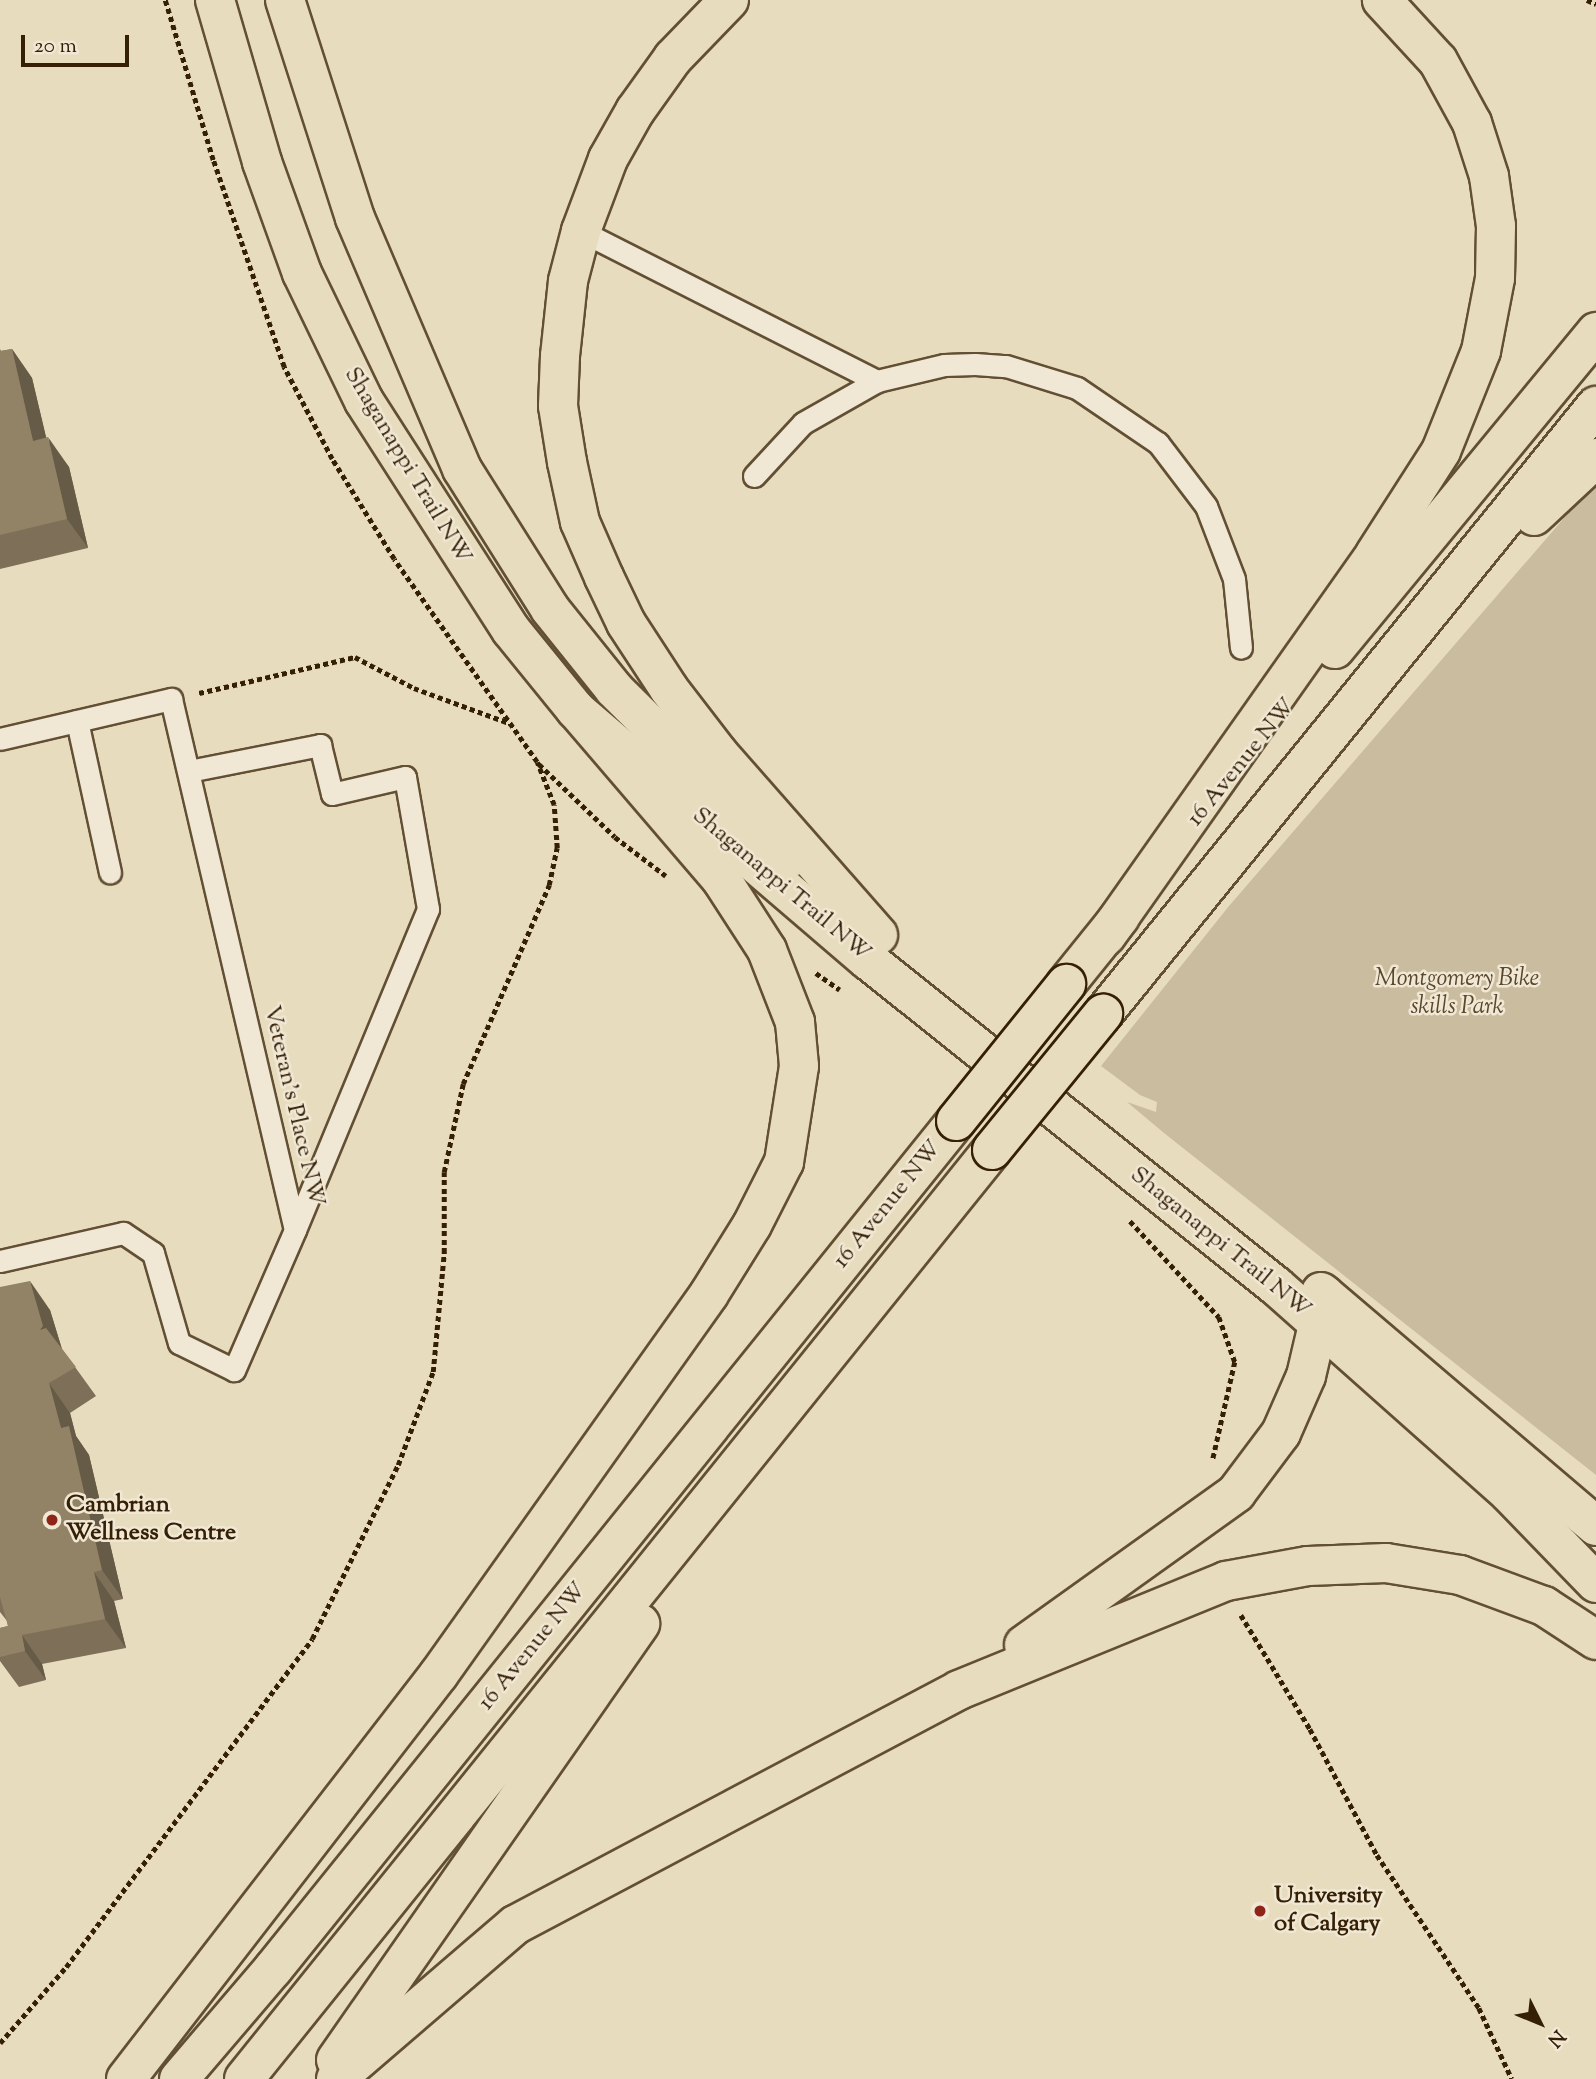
<!DOCTYPE html>
<html>
<head>
<meta charset="utf-8">
<style>
  body { margin:0 }
  #map { position:relative; width:1596px; height:2079px; overflow:hidden; background:#e8dcbe; font-family:"Sorts Mill Goudy",serif }
  div>[style] { position:absolute }
  .green>* { inset:0; background:#cabc9f }
  .path>* { height:4.5px; margin-top:-2.25px; transform-origin:0; background:repeating-linear-gradient(90deg,#352006 0 5px,transparent 0 8.5px) }
  .roads { filter:drop-shadow(2px 0 #624f34) drop-shadow(-2px 0 #624f34) drop-shadow(0 2px #624f34) drop-shadow(0 -2px #624f34) }
  .lane>* { height:21px; margin:-10.5px; padding:0 10.5px; transform-origin:10.5px; border-radius:10.5px; background:#f0e8d5 }
  .primary>* { height:38px; margin:-19px; padding:0 19px; transform-origin:19px; border-radius:19px; background:#e8dcbe }
  .highway>* { height:38px; margin:-19px; padding:0 19px; transform-origin:19px; border-radius:19px; background:#e8dcbe }
  .bridges { filter:drop-shadow(2px 0 #352006) drop-shadow(-2px 0 #352006) drop-shadow(0 2px #352006) drop-shadow(0 -2px #352006) }
  .highway-bridge>* { height:38px; margin:-19px; padding:0 19px; transform-origin:19px; border-radius:19px; background:#e8dcbe }
  .wall>* { inset:0; background:#7e7058 }
  .shaded-wall>* { inset:0; background:#665b47 }
  .building>* { inset:0; background:#928266 }
  .dots>* { width:19px; height:19px; translate:-50% -50%; box-sizing:border-box; border:4px solid #f0e8d5; border-radius:50% }
  span { translate:-50% -50%; white-space:nowrap; text-align:center; line-height:1.15; -webkit-text-stroke:5px #f0e8d5; paint-order:stroke }
  .street-label { font-size:24px; color:#352006 }
  .park-label { font-size:24px; color:#5a472c; font-style:italic }
  .poi-label { font-size:24px; color:#352006; font-weight:700 }
  .left { translate:0 -50%; text-align:left }
  .north { position:absolute; left:1505px; top:1988px; width:70px; height:70px; -webkit-text-stroke:5px #f0e8d5; paint-order:stroke; rotate:133deg; font-size:19px; font-weight:700; line-height:28px; text-align:center; color:#352006 }
  .north::after { content:''; display:block; margin:auto; width:24px; height:32px; background:#352006; clip-path:polygon(50% 0,100% 100%,50% 72%,0 100%) }
  .scale { position:absolute; left:21px; top:35px; width:108px; height:32px; box-sizing:border-box; border:4px solid #352006; border-top:0; padding-left:9px; font-size:21px; line-height:24px; white-space:nowrap; color:#352006; -webkit-text-stroke:5px #f0e8d5; paint-order:stroke }
</style>
</head>
<body>
<div id="map">
  <div class="green">
    <i style="clip-path:polygon(1596px 481px,1596px 1475px,1164px 1133px,1127px 1102px,1156px 1112px,1157px 1102px,1140px 1095px,1101px 1066px,1229px 906px)"></i>
  </div>
  <div class="path">
    <i style="left:1587px;top:0;width:10px;rotate:24deg"></i>
    <i style="left:199px;top:693px;width:160px;rotate:-13deg"></i>
    <i style="left:355px;top:657px;width:67px;rotate:27.7deg"></i>
    <i style="left:414px;top:688px;width:101px;rotate:20.2deg"></i>
    <i style="left:539px;top:764px;width:105px;rotate:43.8deg"></i>
    <i style="left:615px;top:837px;width:64px;rotate:37.4deg"></i>
    <i style="left:816px;top:973px;width:29px;rotate:35deg"></i>
    <i style="left:1130px;top:1221px;width:131px;rotate:47.2deg"></i>
    <i style="left:1219px;top:1317px;width:48px;rotate:70.4deg"></i>
    <i style="left:1235px;top:1362px;width:99px;rotate:102.8deg"></i>
    <i style="left:1241px;top:1615px;width:133px;rotate:58.8deg"></i>
    <i style="left:1310px;top:1729px;width:143px;rotate:62deg"></i>
    <i style="left:1377px;top:1855px;width:184px;rotate:56.3deg"></i>
    <i style="left:1479px;top:2008px;width:78px;rotate:65.1deg"></i>
    <i style="left:0;top:2043px;width:101px;rotate:-49deg"></i>
    <i style="left:66px;top:1967px;width:410px;rotate:-53.1deg"></i>
    <i style="left:312px;top:1639px;width:194px;rotate:-63.7deg"></i>
    <i style="left:398px;top:1465px;width:99px;rotate:-69.4deg"></i>
    <i style="left:433px;top:1372px;width:120px;rotate:-84.7deg"></i>
    <i style="left:444px;top:1253px;width:81px;rotate:-90deg"></i>
    <i style="left:444px;top:1172px;width:90px;rotate:-77.8deg"></i>
    <i style="left:463px;top:1084px;width:217px;rotate:-66.6deg"></i>
    <i style="left:549px;top:885px;width:38px;rotate:-78deg"></i>
    <i style="left:557px;top:848px;width:43px;rotate:-94deg"></i>
    <i style="left:554px;top:805px;width:46px;rotate:-111.6deg"></i>
    <i style="left:537px;top:762px;width:248px;rotate:-125.2deg"></i>
    <i style="left:394px;top:559px;width:118px;rotate:-121.8deg"></i>
    <i style="left:332px;top:459px;width:104px;rotate:-117.6deg"></i>
    <i style="left:284px;top:367px;width:219px;rotate:-108.9deg"></i>
    <i style="left:213px;top:160px;width:167px;rotate:-106.7deg"></i>
  </div>
  <div class="roads">
    <div class="lane">
      <i style="left:581px;top:231px;width:332px;rotate:26.9deg"></i>
      <i style="left:754px;top:476px;width:72px;rotate:-47.2deg"></i>
      <i style="left:803px;top:423px;width:85px;rotate:-29.6deg"></i>
      <i style="left:877px;top:381px;width:69px;rotate:-13.4deg"></i>
      <i style="left:944px;top:365px;width:31px;rotate:-2deg"></i>
      <i style="left:975px;top:364px;width:31px;rotate:4deg"></i>
      <i style="left:1006px;top:366px;width:74px;rotate:17.2deg"></i>
      <i style="left:1077px;top:388px;width:98px;rotate:34.2deg"></i>
      <i style="left:1158px;top:443px;width:79px;rotate:52.7deg"></i>
      <i style="left:1206px;top:506px;width:78px;rotate:69deg"></i>
      <i style="left:1234px;top:579px;width:69px;rotate:84.2deg"></i>
      <i style="left:77px;top:721px;width:155px;rotate:77.7deg"></i>
      <i style="left:0;top:739px;width:176px;rotate:-13.2deg"></i>
      <i style="left:171px;top:699px;width:545px;rotate:76.86deg"></i>
      <i style="left:295px;top:1230px;width:153px;rotate:113.5deg"></i>
      <i style="left:234px;top:1370px;width:61px;rotate:-153.9deg"></i>
      <i style="left:179px;top:1343px;width:94px;rotate:-106.1deg"></i>
      <i style="left:153px;top:1253px;width:36px;rotate:-146deg"></i>
      <i style="left:123px;top:1233px;width:126px;rotate:167.2deg"></i>
      <i style="left:189px;top:771px;width:134px;rotate:-11.2deg"></i>
      <i style="left:320px;top:745px;width:50px;rotate:76.2deg"></i>
      <i style="left:332px;top:794px;width:75px;rotate:-13.1deg"></i>
      <i style="left:405px;top:777px;width:134px;rotate:80.1deg"></i>
      <i style="left:428px;top:909px;width:347px;rotate:112.5deg"></i>
    </div>
    <div class="primary">
      <i style="left:215px;top:0;width:169px;rotate:73.8deg"></i>
      <i style="left:262px;top:162px;width:118px;rotate:70.2deg"></i>
      <i style="left:302px;top:273px;width:142px;rotate:64.2deg"></i>
      <i style="left:364px;top:401px;width:272px;rotate:57.3deg"></i>
      <i style="left:511px;top:630px;width:103px;rotate:50.9deg"></i>
      <i style="left:576px;top:710px;width:384px;rotate:40.6deg"></i>
      <i style="left:868px;top:960px;width:522px;rotate:38.63deg"></i>
      <i style="left:1276px;top:1286px;width:312px;rotate:41.6deg"></i>
      <i style="left:1509px;top:1493px;width:125px;rotate:46deg"></i>
      <i style="left:285px;top:0;width:229px;rotate:72.2deg"></i>
      <i style="left:355px;top:218px;width:273px;rotate:66.9deg"></i>
      <i style="left:462px;top:469px;width:165px;rotate:57.8deg"></i>
      <i style="left:550px;top:609px;width:102px;rotate:51.3deg"></i>
      <i style="left:614px;top:689px;width:243px;rotate:44.7deg"></i>
      <i style="left:1321px;top:1292px;width:361px;rotate:40.4deg"></i>
    </div>
    <div class="highway">
      <i style="left:729px;top:0;width:81px;rotate:134deg"></i>
      <i style="left:673px;top:58px;width:65px;rotate:125.6deg"></i>
      <i style="left:635px;top:111px;width:55px;rotate:119.4deg"></i>
      <i style="left:608px;top:159px;width:77px;rotate:110.6deg"></i>
      <i style="left:581px;top:231px;width:52px;rotate:104.6deg"></i>
      <i style="left:568px;top:281px;width:75px;rotate:96.1deg"></i>
      <i style="left:560px;top:356px;width:50px;rotate:92.3deg"></i>
      <i style="left:558px;top:406px;width:57px;rotate:80.9deg"></i>
      <i style="left:567px;top:462px;width:61px;rotate:77.8deg"></i>
      <i style="left:580px;top:522px;width:60px;rotate:66.4deg"></i>
      <i style="left:604px;top:577px;width:51px;rotate:64.4deg"></i>
      <i style="left:626px;top:623px;width:79px;rotate:56.9deg"></i>
      <i style="left:669px;top:689px;width:82px;rotate:52.4deg"></i>
      <i style="left:719px;top:754px;width:241px;rotate:48.7deg"></i>
      <i style="left:1534px;top:516px;width:85px;rotate:-43.1deg"></i>
      <i style="left:1335px;top:649px;width:411px;rotate:-50.5deg"></i>
      <i style="left:1106px;top:936px;width:467px;rotate:-54.8deg"></i>
      <i style="left:1375px;top:554px;width:122px;rotate:-57.3deg"></i>
      <i style="left:1441px;top:451px;width:108px;rotate:-68.2deg"></i>
      <i style="left:1481px;top:351px;width:74px;rotate:-79.1deg"></i>
      <i style="left:1495px;top:278px;width:52px;rotate:-88.9deg"></i>
      <i style="left:1496px;top:226px;width:50px;rotate:-98deg"></i>
      <i style="left:1489px;top:176px;width:56px;rotate:-107.8deg"></i>
      <i style="left:1472px;top:123px;width:71px;rotate:-118.7deg"></i>
      <i style="left:1438px;top:61px;width:83px;rotate:-132.6deg"></i>
      <i style="left:1066px;top:984px;width:86px;rotate:-51.1deg"></i>
      <i style="left:1103px;top:1014px;width:783px;rotate:-50.96deg"></i>
      <i style="left:1024px;top:1645px;width:261px;rotate:-35.6deg"></i>
      <i style="left:1236px;top:1493px;width:75px;rotate:-53.1deg"></i>
      <i style="left:1281px;top:1433px;width:62px;rotate:-66.3deg"></i>
      <i style="left:1306px;top:1376px;width:83px;rotate:-76.8deg"></i>
      <i style="left:336px;top:2060px;width:532px;rotate:-55.11deg"></i>
      <i style="left:126px;top:2079px;width:512px;rotate:-52.3deg"></i>
      <i style="left:439px;top:1674px;width:466px;rotate:-54.6deg"></i>
      <i style="left:709px;top:1294px;width:81px;rotate:-58.1deg"></i>
      <i style="left:752px;top:1225px;width:71px;rotate:-63.1deg"></i>
      <i style="left:784px;top:1162px;width:97px;rotate:-81.1deg"></i>
      <i style="left:799px;top:1066px;width:44px;rotate:-95.2deg"></i>
      <i style="left:795px;top:1022px;width:77px;rotate:-111.3deg"></i>
      <i style="left:767px;top:950px;width:85px;rotate:-122.9deg"></i>
      <i style="left:721px;top:879px;width:223px;rotate:-130.6deg"></i>
      <i style="left:179px;top:2079px;width:145px;rotate:-49.5deg"></i>
      <i style="left:273px;top:1969px;width:1089px;rotate:-51.15deg"></i>
      <i style="left:244px;top:2079px;width:1193px;rotate:-51.16deg"></i>
      <i style="left:336px;top:2079px;width:236px;rotate:-40.7deg"></i>
      <i style="left:515px;top:1925px;width:502px;rotate:-27.89deg"></i>
      <i style="left:959px;top:1690px;width:288px;rotate:-22.2deg"></i>
      <i style="left:1226px;top:1581px;width:83px;rotate:-10.4deg"></i>
      <i style="left:1308px;top:1566px;width:78px;rotate:-2.2deg"></i>
      <i style="left:1386px;top:1563px;width:75px;rotate:9.2deg"></i>
      <i style="left:1460px;top:1575px;width:90px;rotate:20.3deg"></i>
      <i style="left:1544px;top:1606px;width:62px;rotate:33.2deg"></i>
    </div>
  </div>
  <div class="bridges">
    <div class="highway-bridge">
      <i style="left:956px;top:1121px;width:176px;rotate:-51.2deg"></i>
      <i style="left:992px;top:1150px;width:176px;rotate:-50.8deg"></i>
    </div>
  </div>
  <div class="wall">
    <i style="clip-path:polygon(0 349px,1px 351px,12px 349px,32px 378px,46px 438px,69px 467px,88px 548px,0 569px)"></i>
    <i style="clip-path:polygon(0 1287px,50px 1310px,62px 1349px,96px 1396px,70px 1413px,76px 1436px,89px 1455px,123px 1599px,114px 1601px,126px 1648px,42px 1664px,46px 1680px,19px 1687px,0 1661px,0 1628px,8px 1626px,7px 1621px,0 1612px)"></i>
  </div>
  <div class="shaded-wall">
    <i style="clip-path:polygon(12px 349px,32px 378px,54px 470px,33px 441px)"></i>
    <i style="clip-path:polygon(48px 437px,69px 467px,88px 548px,67px 519px)"></i>
    <i style="clip-path:polygon(30px 1281px,50px 1310px,64px 1356px,40px 1330px)"></i>
    <i style="clip-path:polygon(49px 1383px,70px 1413px,76px 1436px,89px 1455px,123px 1599px,102px 1570px,61px 1428px)"></i>
    <i style="clip-path:polygon(94px 1572px,114px 1601px,126px 1648px,105px 1619px)"></i>
    <i style="clip-path:polygon(22px 1635px,42px 1664px,46px 1680px,25px 1651px)"></i>
  </div>
  <div class="building">
    <i style="clip-path:polygon(12px 349px,33px 441px,48px 437px,67px 519px,0 535px,0 351px)"></i>
    <i style="clip-path:polygon(30px 1281px,43px 1326px,40px 1330px,46px 1328px,76px 1367px,49px 1383px,61px 1428px,69px 1426px,102px 1570px,94px 1572px,105px 1619px,22px 1635px,25px 1651px,0 1657px,0 1628px,8px 1626px,0 1597px,0 1287px)"></i>
  </div>
  <div class="dots">
    <i style="left:52px;top:1520px;background:#8f2418"></i>
    <i style="left:1260px;top:1911px;background:#8f2418"></i>
  </div>
  <div class="street-label">
    <span style="left:407px;top:466px;rotate:59deg">Shaganappi Trail NW</span>
    <span style="left:1242px;top:763px;rotate:-51deg">16 Avenue NW</span>
    <span style="left:781px;top:885px;rotate:40deg">Shaganappi Trail NW</span>
    <span style="left:293px;top:1106px;rotate:77deg">Veteran's Place NW</span>
    <span style="left:888px;top:1205px;rotate:-51deg">16 Avenue NW</span>
    <span style="left:1220px;top:1243px;rotate:39deg">Shaganappi Trail NW</span>
    <span style="left:533px;top:1647px;rotate:-51deg">16 Avenue NW</span>
  </div>
  <div class="park-label">
    <span style="left:1457px;top:994px">Montgomery Bike<br>skills Park</span>
  </div>
  <div class="poi-label">
    <span class="left" style="left:66px;top:1520px">Cambrian<br>Wellness Centre</span>
    <span class="left" style="left:1274px;top:1911px">University<br>of Calgary</span>
  </div>
  <div class="north">N</div>
  <div class="scale">20 m</div>
</div>
</body>
</html>
